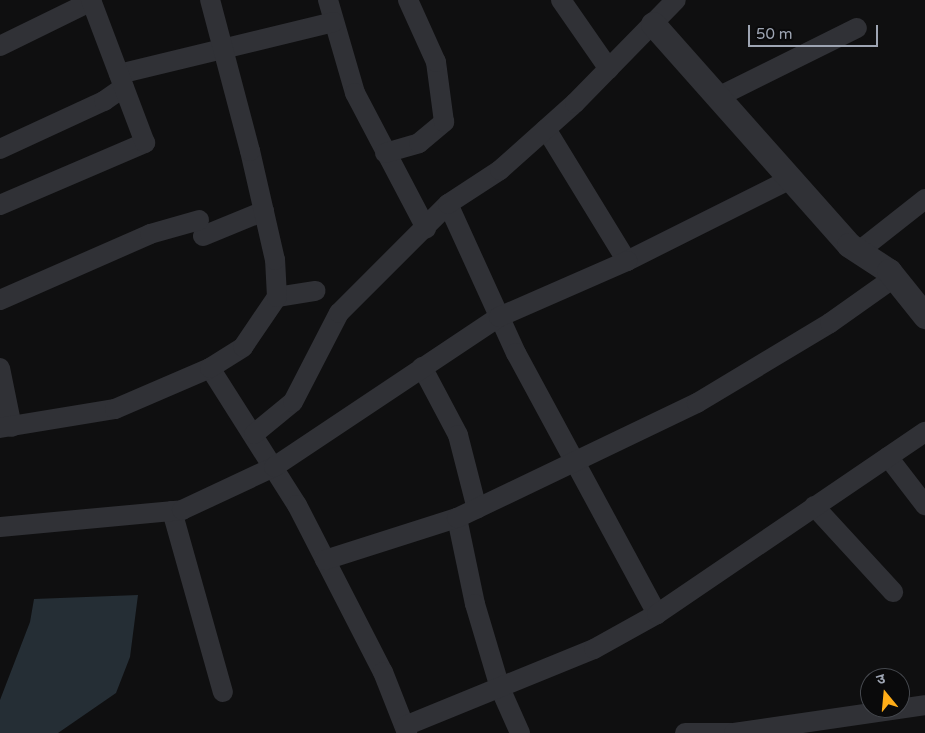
<!DOCTYPE html>
<html>
<head>
<meta charset="utf-8">
<style>
  body { margin:0 }
  #map { position:relative; width:925px; height:733px; overflow:hidden; background:#0f0f10; font-family:"Varela Round","Noto Sans Devanagari",sans-serif }
  div>[style] { position:absolute }
  .water>* { inset:0; background:#252e35 }
  .minor>* { height:20px; margin:-10px; padding:0 10px; transform-origin:10px; border-radius:10px; background:#303136 }
  .tertiary>* { height:25px; margin:-12.5px; padding:0 12.5px; transform-origin:12.5px; border-radius:12.5px; background:#303136 }
  span { translate:-50% -50%; white-space:nowrap; text-align:center; line-height:1.15; -webkit-text-stroke:4px #0a0a0b; paint-order:stroke }
  .north { position:absolute; left:860px; top:668px; width:50px; height:50px; box-sizing:border-box; background:#0a0a0b; border:1px solid #45484e; border-radius:50%; rotate:343deg; font-size:14px; font-weight:700; line-height:20px; text-align:center; color:#9ea5b3 }
  .north::after { content:''; display:block; margin:auto; width:18px; height:22px; background:#ffad18; clip-path:polygon(50% 0,100% 100%,50% 72%,0 100%) }
  .scale { position:absolute; left:748px; top:25px; width:130px; height:22px; box-sizing:border-box; border:2px solid #9ea5b3; border-top:0; padding-left:6px; font-size:15px; line-height:18px; white-space:nowrap; color:#9ea5b3; -webkit-text-stroke:4px #0a0a0b; paint-order:stroke }
</style>
</head>
<body>
<div id="map">
  <div class="water">
    <i style="clip-path:polygon(138px 595px,130px 657px,116px 693px,58px 733px,0 733px,0 700px,30px 622px,34px 599px)"></i>
  </div>
  <div class="minor">
    <i style="left:328px;top:0;width:97px;rotate:73.8deg"></i>
    <i style="left:355px;top:93px;width:153px;rotate:62.3deg"></i>
    <i style="left:561px;top:0;width:84px;rotate:55.2deg"></i>
    <i style="left:0;top:46px;width:102px;rotate:-26.1deg"></i>
    <i style="left:119px;top:74px;width:221px;rotate:-13.6deg"></i>
    <i style="left:718px;top:97px;width:155px;rotate:-26.4deg"></i>
    <i style="left:546px;top:129px;width:155px;rotate:58.5deg"></i>
    <i style="left:627px;top:261px;width:183px;rotate:-26.6deg"></i>
    <i style="left:0;top:149px;width:115px;rotate:-24.8deg"></i>
    <i style="left:104px;top:101px;width:24px;rotate:-35deg"></i>
    <i style="left:385px;top:153px;width:35px;rotate:-16deg"></i>
    <i style="left:419px;top:143px;width:33px;rotate:-40deg"></i>
    <i style="left:444px;top:122px;width:61px;rotate:-97.6deg"></i>
    <i style="left:436px;top:62px;width:68px;rotate:-114.3deg"></i>
    <i style="left:448px;top:204px;width:164px;rotate:65.5deg"></i>
    <i style="left:516px;top:353px;width:297px;rotate:61.6deg"></i>
    <i style="left:0;top:205px;width:158px;rotate:-23.2deg"></i>
    <i style="left:145px;top:143px;width:153px;rotate:-110.7deg"></i>
    <i style="left:203px;top:236px;width:66px;rotate:-22.3deg"></i>
    <i style="left:859px;top:251px;width:84px;rotate:-38.2deg"></i>
    <i style="left:277px;top:297px;width:39px;rotate:-9deg"></i>
    <i style="left:0;top:300px;width:164px;rotate:-23.7deg"></i>
    <i style="left:150px;top:234px;width:51px;rotate:-15.9deg"></i>
    <i style="left:422px;top:367px;width:77px;rotate:62.1deg"></i>
    <i style="left:458px;top:435px;width:76px;rotate:75.6deg"></i>
    <i style="left:0;top:368px;width:60px;rotate:78.5deg"></i>
    <i style="left:210px;top:368px;width:162px;rotate:57.6deg"></i>
    <i style="left:297px;top:505px;width:188px;rotate:62.8deg"></i>
    <i style="left:383px;top:672px;width:66px;rotate:68.5deg"></i>
    <i style="left:0;top:428px;width:117px;rotate:-9.4deg"></i>
    <i style="left:115px;top:409px;width:103px;rotate:-23.3deg"></i>
    <i style="left:210px;top:368px;width:39px;rotate:-32deg"></i>
    <i style="left:243px;top:347px;width:60px;rotate:-55.8deg"></i>
    <i style="left:277px;top:297px;width:37px;rotate:-93deg"></i>
    <i style="left:275px;top:260px;width:112px;rotate:-102.9deg"></i>
    <i style="left:250px;top:151px;width:156px;rotate:-104.8deg"></i>
    <i style="left:254px;top:434px;width:50px;rotate:-39.4deg"></i>
    <i style="left:293px;top:402px;width:100px;rotate:-62.7deg"></i>
    <i style="left:339px;top:313px;width:154px;rotate:-45deg"></i>
    <i style="left:448px;top:204px;width:62px;rotate:-33.2deg"></i>
    <i style="left:500px;top:170px;width:101px;rotate:-41.8deg"></i>
    <i style="left:575px;top:103px;width:144px;rotate:-45.6deg"></i>
    <i style="left:888px;top:457px;width:61px;rotate:52.4deg"></i>
    <i style="left:814px;top:506px;width:117px;rotate:47.4deg"></i>
    <i style="left:172px;top:511px;width:188px;rotate:74.3deg"></i>
    <i style="left:457px;top:518px;width:88px;rotate:78.2deg"></i>
    <i style="left:475px;top:604px;width:88px;rotate:73.4deg"></i>
    <i style="left:500px;top:688px;width:49px;rotate:66deg"></i>
    <i style="left:0;top:527px;width:183px;rotate:-5.3deg"></i>
    <i style="left:182px;top:510px;width:102px;rotate:-25.1deg"></i>
    <i style="left:274px;top:467px;width:270px;rotate:-33.7deg"></i>
    <i style="left:499px;top:317px;width:140px;rotate:-23.6deg"></i>
    <i style="left:325px;top:560px;width:139px;rotate:-17.7deg"></i>
    <i style="left:457px;top:518px;width:266px;rotate:-25.6deg"></i>
    <i style="left:697px;top:403px;width:155px;rotate:-31deg"></i>
    <i style="left:830px;top:323px;width:80px;rotate:-35.3deg"></i>
    <i style="left:405px;top:726px;width:204px;rotate:-22.2deg"></i>
    <i style="left:594px;top:649px;width:72px;rotate:-29.1deg"></i>
    <i style="left:657px;top:614px;width:324px;rotate:-34.2deg"></i>
    <i style="left:685px;top:733px;width:49px"></i>
    <i style="left:734px;top:733px;width:193px;rotate:-8.3deg"></i>
  </div>
  <div class="tertiary">
    <i style="left:653px;top:24px;width:295px;rotate:48.4deg"></i>
    <i style="left:849px;top:245px;width:48px;rotate:33deg"></i>
    <i style="left:889px;top:271px;width:58px;rotate:51.3deg"></i>
  </div>
  <div class="north">उ</div>
  <div class="scale">50 m</div>
</div>
</body>
</html>
